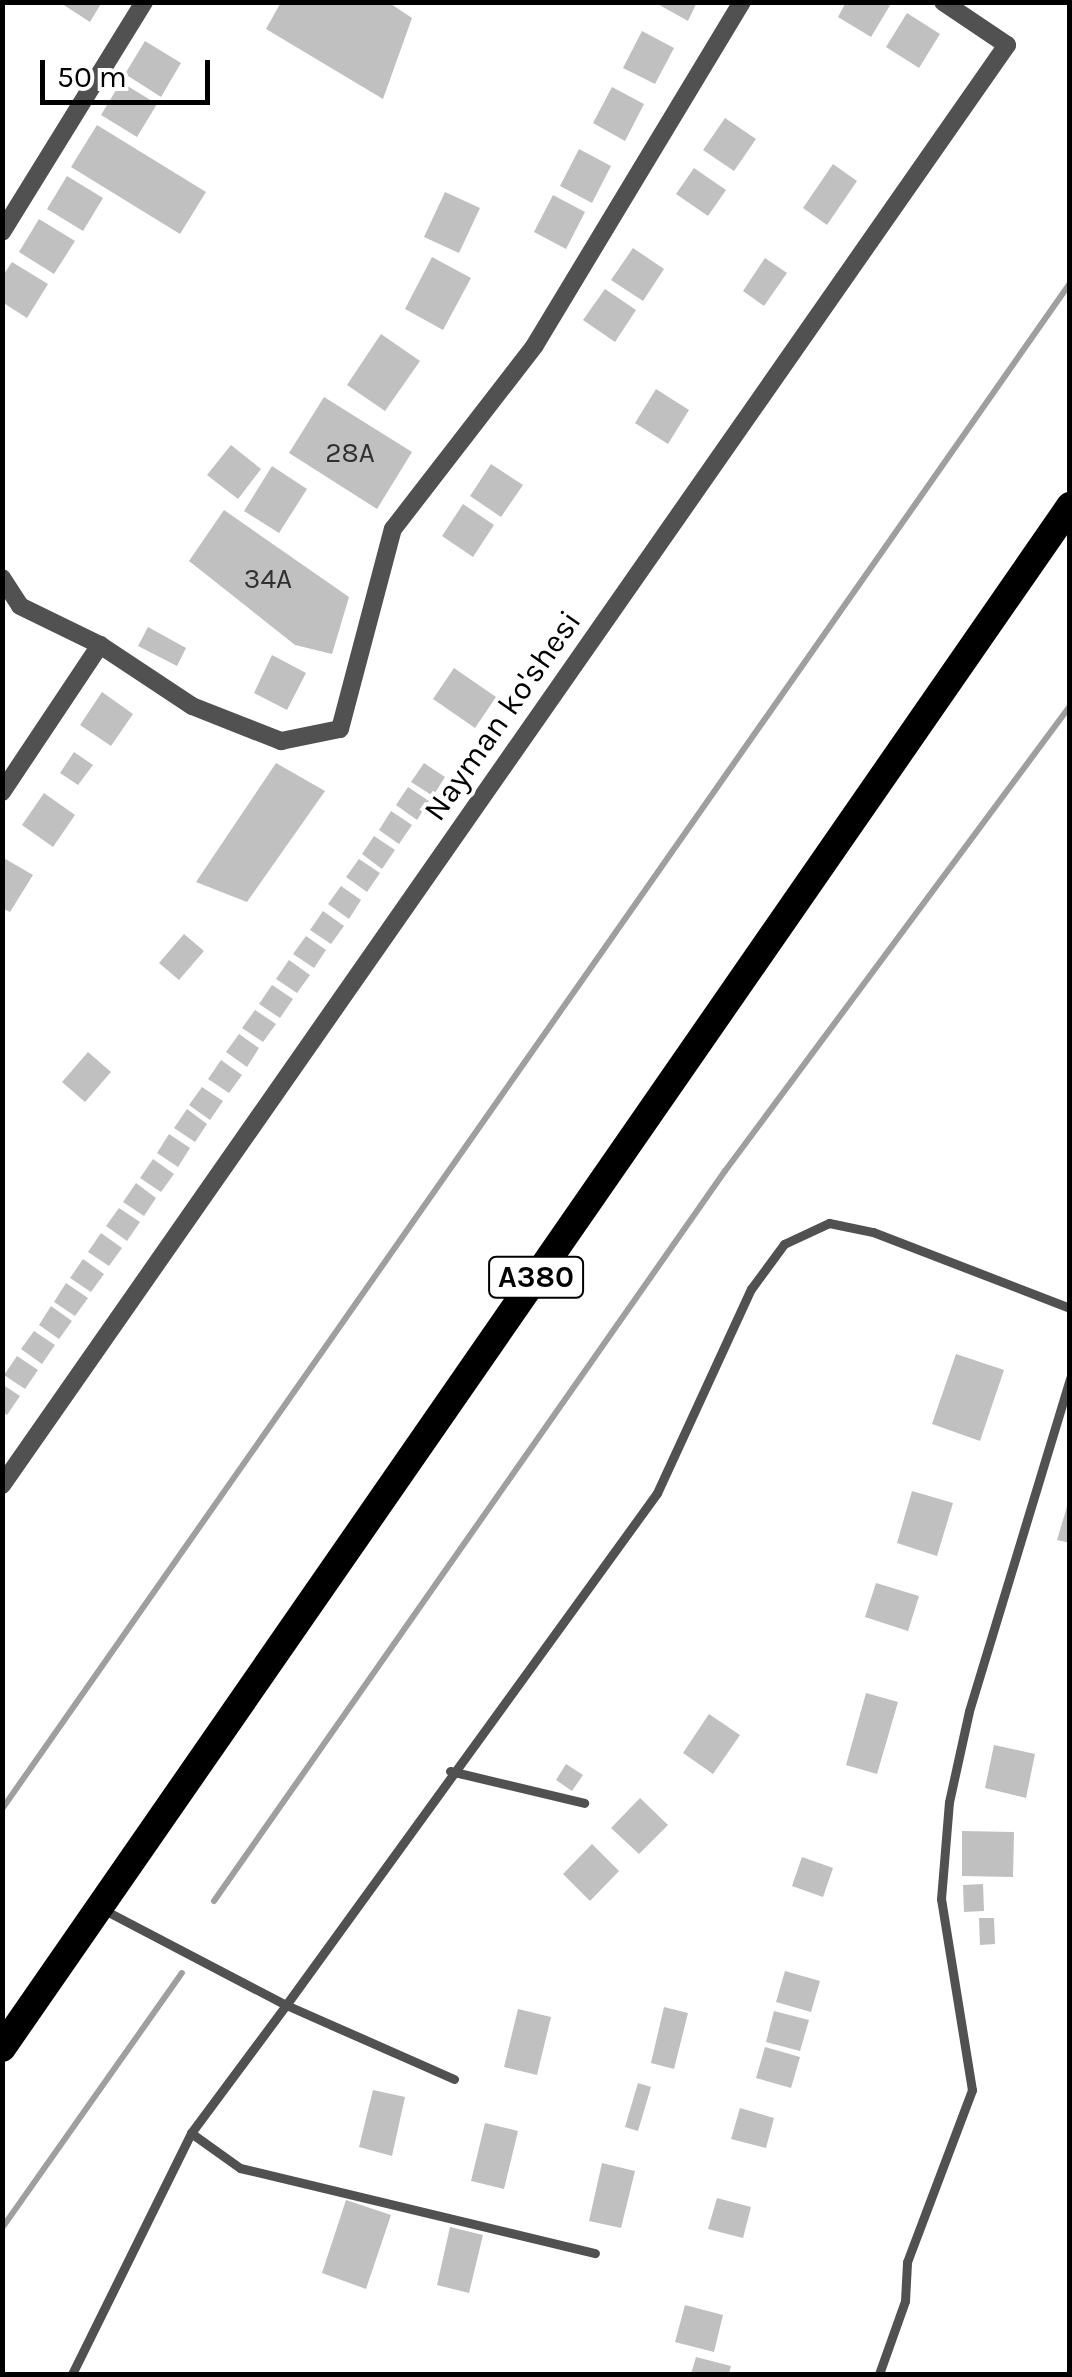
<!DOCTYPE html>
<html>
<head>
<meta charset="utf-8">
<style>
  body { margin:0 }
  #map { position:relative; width:1072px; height:2377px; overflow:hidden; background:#fff; font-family:Karla,sans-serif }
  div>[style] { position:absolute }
  .stream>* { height:6px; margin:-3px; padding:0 3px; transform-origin:3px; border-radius:3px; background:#9f9f9f }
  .building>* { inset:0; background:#c0c0c0 }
  .service>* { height:9px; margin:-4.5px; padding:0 4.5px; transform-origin:4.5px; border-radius:4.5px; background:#515151 }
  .minor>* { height:18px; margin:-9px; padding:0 9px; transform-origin:9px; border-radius:9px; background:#515151 }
  .trunk>* { height:28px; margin:-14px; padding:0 14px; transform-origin:14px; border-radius:14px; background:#000 }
  span { translate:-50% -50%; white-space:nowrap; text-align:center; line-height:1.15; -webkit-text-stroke:8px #fff; paint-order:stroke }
  .number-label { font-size:28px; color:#303030 }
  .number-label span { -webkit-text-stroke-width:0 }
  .shield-label span { padding:2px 8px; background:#fff; border:2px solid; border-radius:8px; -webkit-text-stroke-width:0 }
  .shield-label { font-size:30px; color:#000; font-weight:700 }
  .street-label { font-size:32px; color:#000 }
  .frame { position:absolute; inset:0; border:5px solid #000; pointer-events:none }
  .scale { position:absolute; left:40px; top:60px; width:170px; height:45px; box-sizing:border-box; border:5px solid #000; border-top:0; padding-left:12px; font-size:30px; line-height:35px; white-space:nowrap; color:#000; -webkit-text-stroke:8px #fff; paint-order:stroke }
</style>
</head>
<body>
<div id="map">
  <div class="stream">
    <i style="left:2px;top:1809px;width:1863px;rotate:-55.01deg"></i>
    <i style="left:214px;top:1901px;width:891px;rotate:-55.01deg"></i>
    <i style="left:725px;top:1171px;width:579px;rotate:-53.43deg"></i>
    <i style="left:2px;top:2228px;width:312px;rotate:-54.8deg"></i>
  </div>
  <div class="building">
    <i style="clip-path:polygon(59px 2px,102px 2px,90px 22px)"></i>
    <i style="clip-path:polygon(281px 2px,388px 2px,412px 18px,383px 99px,266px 29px)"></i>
    <i style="clip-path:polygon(654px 2px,697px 2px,688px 21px)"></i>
    <i style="clip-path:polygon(846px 2px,892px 2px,871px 37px,838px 17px)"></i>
    <i style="clip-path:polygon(907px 13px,940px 34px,919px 68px,886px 47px)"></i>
    <i style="clip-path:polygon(642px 31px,674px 48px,655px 84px,623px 68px)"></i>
    <i style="clip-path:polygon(145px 41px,181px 63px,161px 97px,125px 74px)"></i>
    <i style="clip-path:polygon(121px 82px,157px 104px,137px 137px,101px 115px)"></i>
    <i style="clip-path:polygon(612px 87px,644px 104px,625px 141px,593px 123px)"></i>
    <i style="clip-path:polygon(725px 118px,756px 139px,734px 171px,703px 150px)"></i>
    <i style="clip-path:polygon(97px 125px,206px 192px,180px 234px,71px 167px)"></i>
    <i style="clip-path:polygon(579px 149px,611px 166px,592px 203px,560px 186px)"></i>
    <i style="clip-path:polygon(833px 164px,857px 181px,827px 225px,803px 208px)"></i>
    <i style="clip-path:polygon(694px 168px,726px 190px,708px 216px,676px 194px)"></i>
    <i style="clip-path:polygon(67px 176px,103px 198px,83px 231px,47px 209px)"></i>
    <i style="clip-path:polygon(445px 192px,480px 208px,459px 253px,424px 237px)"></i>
    <i style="clip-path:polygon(553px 195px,585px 212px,566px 249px,534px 232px)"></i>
    <i style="clip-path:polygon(39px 219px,75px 241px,54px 274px,19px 252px)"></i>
    <i style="clip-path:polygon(633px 248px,664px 269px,643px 301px,611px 280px)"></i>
    <i style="clip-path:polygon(432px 257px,471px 278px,443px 330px,405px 309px)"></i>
    <i style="clip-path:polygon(765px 258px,787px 273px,764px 306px,743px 291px)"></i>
    <i style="clip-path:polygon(12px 262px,48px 284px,27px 318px,2px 302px,2px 277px)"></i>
    <i style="clip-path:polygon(605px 289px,636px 310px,615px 342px,583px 320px)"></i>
    <i style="clip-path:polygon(381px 334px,420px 361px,385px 411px,347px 385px)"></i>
    <i style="clip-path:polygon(656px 389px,689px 410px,668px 444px,635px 423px)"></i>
    <i style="clip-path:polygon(324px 397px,412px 452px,377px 509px,289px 453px)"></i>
    <i style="clip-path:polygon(231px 445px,261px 469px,238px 499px,207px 475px)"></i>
    <i style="clip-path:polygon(491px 464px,523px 485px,501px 517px,470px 496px)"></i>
    <i style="clip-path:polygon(272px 466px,307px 489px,279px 533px,244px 511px)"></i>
    <i style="clip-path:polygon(463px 504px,494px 525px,473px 557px,442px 536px)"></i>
    <i style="clip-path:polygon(224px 510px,349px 597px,332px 654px,295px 645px,189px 561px)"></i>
    <i style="clip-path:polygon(148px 627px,186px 648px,177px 666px,138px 646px)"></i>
    <i style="clip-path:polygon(272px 655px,306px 673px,287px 710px,254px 693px)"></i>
    <i style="clip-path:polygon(454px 668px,496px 697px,475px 728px,433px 699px)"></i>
    <i style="clip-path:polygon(102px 692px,133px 714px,111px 746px,80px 725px)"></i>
    <i style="clip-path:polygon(74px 752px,93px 765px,78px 785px,60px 773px)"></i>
    <i style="clip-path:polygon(276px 763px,325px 791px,247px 902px,196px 882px)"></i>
    <i style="clip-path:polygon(424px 763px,445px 777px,433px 796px,411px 782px)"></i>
    <i style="clip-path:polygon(408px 787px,429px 801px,417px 820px,396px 805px)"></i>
    <i style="clip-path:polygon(44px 793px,75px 815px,53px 847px,22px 825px)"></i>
    <i style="clip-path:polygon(391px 811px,412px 825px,399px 844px,379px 830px)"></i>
    <i style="clip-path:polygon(374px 836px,395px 850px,382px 869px,362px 854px)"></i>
    <i style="clip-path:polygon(2px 857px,33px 875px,10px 912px,2px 908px)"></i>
    <i style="clip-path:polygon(359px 859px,380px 873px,367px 892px,346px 877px)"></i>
    <i style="clip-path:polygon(341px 886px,361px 900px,349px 919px,328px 904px)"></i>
    <i style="clip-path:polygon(323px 911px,344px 926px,331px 944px,310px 930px)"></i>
    <i style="clip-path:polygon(184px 934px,204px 951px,179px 980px,159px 963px)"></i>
    <i style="clip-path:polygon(306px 936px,326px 950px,314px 968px,293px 954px)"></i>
    <i style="clip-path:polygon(289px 960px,310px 975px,297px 993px,276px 979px)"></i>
    <i style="clip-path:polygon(272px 985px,293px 999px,280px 1018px,259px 1004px)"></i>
    <i style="clip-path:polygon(255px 1010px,276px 1024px,263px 1042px,242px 1028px)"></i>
    <i style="clip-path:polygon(239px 1034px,259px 1048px,247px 1067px,226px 1052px)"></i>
    <i style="clip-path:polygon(88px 1052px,111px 1072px,85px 1102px,62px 1082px)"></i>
    <i style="clip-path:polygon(221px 1060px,242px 1075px,229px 1093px,208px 1079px)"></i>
    <i style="clip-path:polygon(202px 1087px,223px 1101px,210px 1120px,189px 1105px)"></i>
    <i style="clip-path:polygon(187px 1109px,207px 1124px,195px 1142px,174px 1128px)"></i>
    <i style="clip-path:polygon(169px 1134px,190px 1148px,178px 1167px,157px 1153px)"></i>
    <i style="clip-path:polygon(153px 1159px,174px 1174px,161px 1192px,140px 1178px)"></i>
    <i style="clip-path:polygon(136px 1183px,156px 1198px,144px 1216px,123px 1202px)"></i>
    <i style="clip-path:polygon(119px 1208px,140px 1222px,127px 1241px,106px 1226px)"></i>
    <i style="clip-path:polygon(101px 1233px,122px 1248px,109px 1266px,88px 1252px)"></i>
    <i style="clip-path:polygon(83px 1259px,104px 1274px,91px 1292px,70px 1278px)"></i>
    <i style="clip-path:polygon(66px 1283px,88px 1298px,75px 1316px,54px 1302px)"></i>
    <i style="clip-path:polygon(51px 1306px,72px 1321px,59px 1339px,39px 1325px)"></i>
    <i style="clip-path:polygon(34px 1331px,55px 1345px,42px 1364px,21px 1349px)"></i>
    <i style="clip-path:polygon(956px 1354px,1004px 1370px,980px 1441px,932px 1424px)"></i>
    <i style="clip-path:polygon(17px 1356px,38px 1370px,25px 1389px,4px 1375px)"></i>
    <i style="clip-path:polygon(2px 1384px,20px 1396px,7px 1415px,2px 1411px)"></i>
    <i style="clip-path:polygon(912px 1491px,953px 1503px,937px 1556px,897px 1543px)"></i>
    <i style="clip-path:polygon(1069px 1500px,1070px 1500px,1070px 1543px,1057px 1540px)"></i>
    <i style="clip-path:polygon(876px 1583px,919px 1596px,908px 1631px,865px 1617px)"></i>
    <i style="clip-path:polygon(866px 1693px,898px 1702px,877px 1774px,846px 1765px)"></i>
    <i style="clip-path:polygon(709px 1714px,740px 1735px,713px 1774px,683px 1753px)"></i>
    <i style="clip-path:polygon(994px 1745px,1035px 1754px,1026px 1798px,985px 1788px)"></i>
    <i style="clip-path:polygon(566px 1764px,583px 1775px,572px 1791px,556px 1780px)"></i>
    <i style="clip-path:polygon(640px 1798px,668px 1825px,639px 1854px,611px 1828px)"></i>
    <i style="clip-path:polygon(962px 1831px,1014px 1832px,1013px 1877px,962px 1876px)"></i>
    <i style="clip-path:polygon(592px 1844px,619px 1871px,590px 1901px,563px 1874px)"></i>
    <i style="clip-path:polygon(802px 1857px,833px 1868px,823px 1897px,792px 1886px)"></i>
    <i style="clip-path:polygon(983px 1884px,984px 1911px,964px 1912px,963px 1885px)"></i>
    <i style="clip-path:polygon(979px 1918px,994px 1918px,995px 1944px,980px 1945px)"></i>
    <i style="clip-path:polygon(785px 1971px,820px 1981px,811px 2012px,776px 2002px)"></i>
    <i style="clip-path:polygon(664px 2007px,688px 2013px,674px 2069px,651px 2063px)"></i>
    <i style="clip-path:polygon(518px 2009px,551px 2017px,537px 2075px,504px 2067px)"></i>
    <i style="clip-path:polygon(774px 2011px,809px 2020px,800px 2051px,766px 2042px)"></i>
    <i style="clip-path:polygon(765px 2047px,800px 2057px,791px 2088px,756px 2078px)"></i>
    <i style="clip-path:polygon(638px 2083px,651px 2087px,638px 2131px,625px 2127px)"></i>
    <i style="clip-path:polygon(373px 2090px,405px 2097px,392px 2156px,359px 2147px)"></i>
    <i style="clip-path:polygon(740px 2108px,774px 2118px,766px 2148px,731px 2139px)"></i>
    <i style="clip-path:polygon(485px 2123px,518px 2131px,504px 2189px,471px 2181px)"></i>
    <i style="clip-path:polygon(602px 2163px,635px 2171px,621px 2228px,589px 2221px)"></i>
    <i style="clip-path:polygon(717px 2198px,751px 2207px,743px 2238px,708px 2229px)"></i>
    <i style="clip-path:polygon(346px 2200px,391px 2215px,366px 2289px,322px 2273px)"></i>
    <i style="clip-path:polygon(450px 2227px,483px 2235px,469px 2293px,437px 2285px)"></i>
    <i style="clip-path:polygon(685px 2305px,723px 2315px,714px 2352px,675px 2342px)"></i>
    <i style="clip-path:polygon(696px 2357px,731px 2366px,729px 2374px,691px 2374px)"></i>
  </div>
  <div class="service">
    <i style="left:450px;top:1771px;width:138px;rotate:13.4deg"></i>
    <i style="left:454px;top:2079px;width:184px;rotate:-156.2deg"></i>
    <i style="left:286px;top:2005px;width:632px;rotate:-54.07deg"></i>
    <i style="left:657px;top:1493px;width:225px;rotate:-65.3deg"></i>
    <i style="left:751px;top:1289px;width:56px;rotate:-53.7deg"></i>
    <i style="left:784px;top:1244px;width:50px;rotate:-25deg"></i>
    <i style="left:829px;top:1223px;width:45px;rotate:11.6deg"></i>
    <i style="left:873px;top:1232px;width:211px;rotate:21.1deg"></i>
    <i style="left:191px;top:2133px;width:60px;rotate:35.5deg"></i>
    <i style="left:240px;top:2168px;width:365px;rotate:13.5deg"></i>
    <i style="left:72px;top:2374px;width:269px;rotate:-63.7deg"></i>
    <i style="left:191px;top:2133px;width:159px;rotate:-53.4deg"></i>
    <i style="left:286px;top:2005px;width:208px;rotate:-152.4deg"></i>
    <i style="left:879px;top:2374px;width:77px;rotate:-70.4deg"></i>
    <i style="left:905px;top:2301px;width:39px;rotate:-87deg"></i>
    <i style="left:907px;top:2262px;width:184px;rotate:-69.3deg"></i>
    <i style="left:972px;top:2090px;width:193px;rotate:-99.2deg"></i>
    <i style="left:941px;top:1899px;width:97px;rotate:-85.3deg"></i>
    <i style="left:949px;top:1802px;width:93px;rotate:-77.6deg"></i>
    <i style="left:969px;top:1711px;width:348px;rotate:-73.1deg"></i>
  </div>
  <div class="minor">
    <i style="left:2px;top:232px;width:270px;rotate:-58.3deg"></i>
    <i style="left:2px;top:578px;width:33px;rotate:57deg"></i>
    <i style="left:20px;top:606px;width:89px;rotate:26deg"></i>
    <i style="left:100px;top:645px;width:110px;rotate:33.5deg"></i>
    <i style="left:192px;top:706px;width:96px;rotate:21.5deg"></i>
    <i style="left:281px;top:741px;width:60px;rotate:-11.5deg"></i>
    <i style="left:340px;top:729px;width:207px;rotate:-75.2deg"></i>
    <i style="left:393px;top:529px;width:232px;rotate:-52.3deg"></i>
    <i style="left:535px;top:345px;width:401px;rotate:-58.9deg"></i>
    <i style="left:2px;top:792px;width:177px;rotate:-56.3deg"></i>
    <i style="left:2px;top:1485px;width:1756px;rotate:-55.09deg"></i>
    <i style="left:1007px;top:45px;width:77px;rotate:-146.1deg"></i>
  </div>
  <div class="trunk">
    <i style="left:2px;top:2048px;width:1876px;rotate:-55.29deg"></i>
  </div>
  <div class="number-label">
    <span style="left:350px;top:453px">28A</span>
    <span style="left:268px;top:579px">34A</span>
  </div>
  <div class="shield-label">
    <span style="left:536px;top:1277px">A380</span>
  </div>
  <div class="street-label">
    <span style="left:503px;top:716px;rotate:-55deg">Nayman ko'shesi</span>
  </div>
  <div class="frame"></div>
  <div class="scale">50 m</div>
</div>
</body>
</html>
